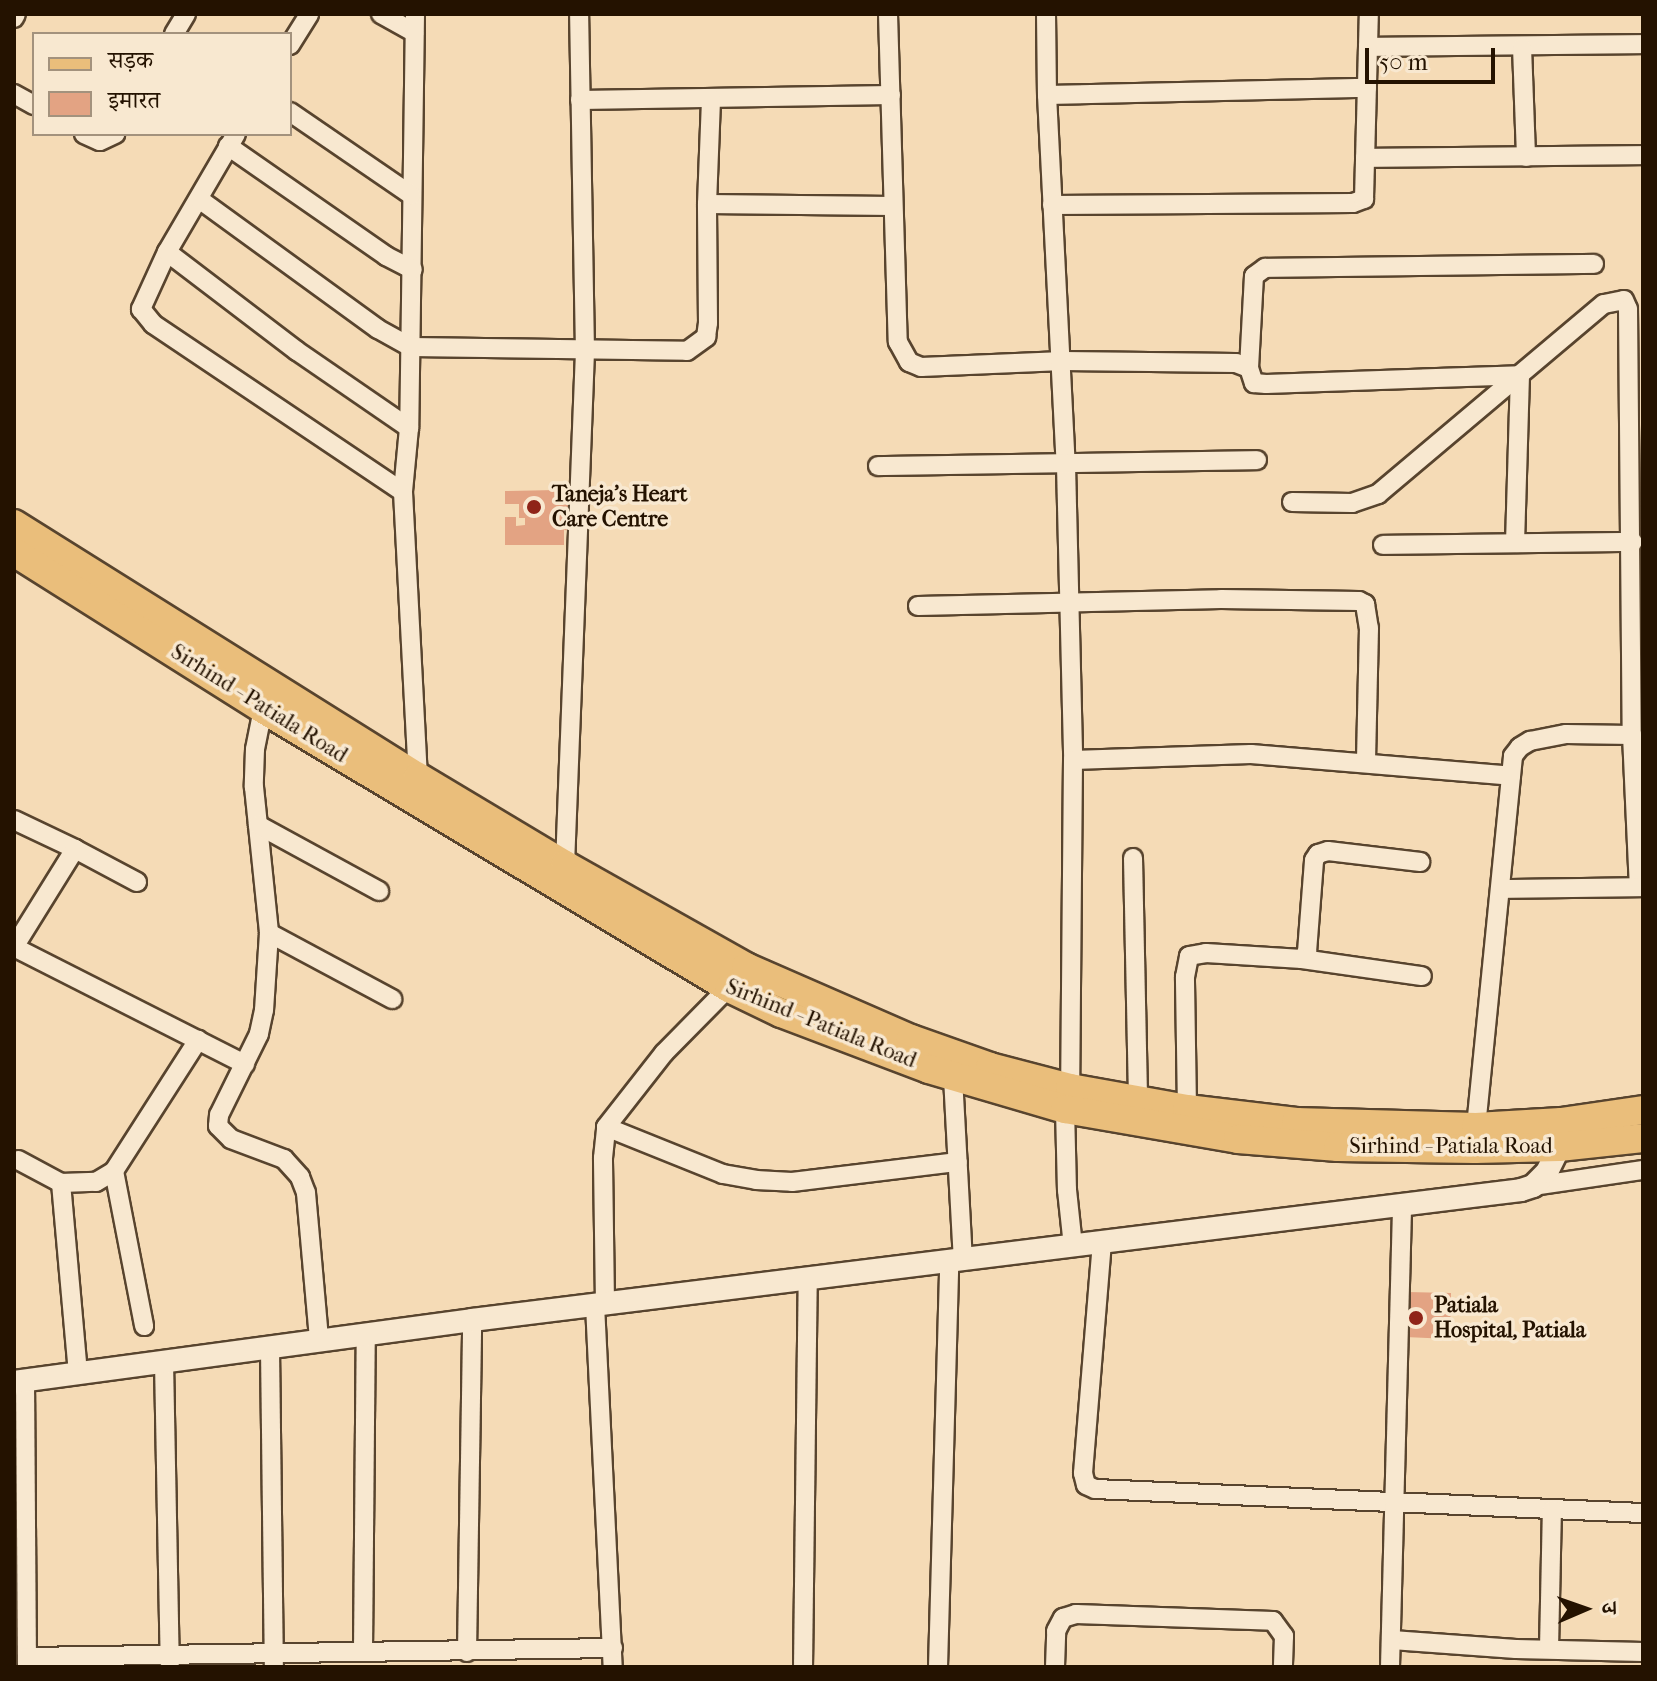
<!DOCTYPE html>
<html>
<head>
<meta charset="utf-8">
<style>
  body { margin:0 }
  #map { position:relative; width:1657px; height:1681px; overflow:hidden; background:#f5dbb6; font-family:"IM FELL French Canon","Noto Serif Devanagari",serif }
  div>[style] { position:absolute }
  .building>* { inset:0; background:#e3a383 }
  .roads { filter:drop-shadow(2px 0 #58442e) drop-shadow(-2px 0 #58442e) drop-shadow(0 2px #58442e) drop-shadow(0 -2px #58442e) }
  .minor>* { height:18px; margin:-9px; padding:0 9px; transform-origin:9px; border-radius:9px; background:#f8e8d0 }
  .tertiary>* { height:22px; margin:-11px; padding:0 11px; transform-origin:11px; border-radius:11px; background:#f8e8d0 }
  .primary>* { height:28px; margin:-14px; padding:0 14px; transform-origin:14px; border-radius:14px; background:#eabe7b }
  .dots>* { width:22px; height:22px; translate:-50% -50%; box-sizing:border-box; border:4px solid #f8e8d0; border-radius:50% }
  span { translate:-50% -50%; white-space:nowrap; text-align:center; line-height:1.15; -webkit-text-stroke:7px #f8e8d0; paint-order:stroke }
  .poi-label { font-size:22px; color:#241200; font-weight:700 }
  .left { translate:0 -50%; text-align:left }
  .street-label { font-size:22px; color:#241200 }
  .frame { position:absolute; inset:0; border:16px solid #241200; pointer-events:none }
  .legend { position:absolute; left:32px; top:32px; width:260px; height:104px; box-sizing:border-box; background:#f8e8d0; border:2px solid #a3927d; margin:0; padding:10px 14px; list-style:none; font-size:24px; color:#241200 }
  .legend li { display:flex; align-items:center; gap:16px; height:40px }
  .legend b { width:40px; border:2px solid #a3927d }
  .north { position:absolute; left:1545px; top:1569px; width:80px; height:80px; -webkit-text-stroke:6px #f8e8d0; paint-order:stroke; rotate:88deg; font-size:22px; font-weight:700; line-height:32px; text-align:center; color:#241200 }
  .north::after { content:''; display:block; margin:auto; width:28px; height:36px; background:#241200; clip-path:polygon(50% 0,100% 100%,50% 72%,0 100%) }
  .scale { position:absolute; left:1365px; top:48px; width:130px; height:36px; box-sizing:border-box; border:4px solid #241200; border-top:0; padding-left:10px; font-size:24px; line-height:28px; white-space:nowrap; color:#241200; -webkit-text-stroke:6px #f8e8d0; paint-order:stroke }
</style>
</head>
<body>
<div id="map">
  <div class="building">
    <i style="clip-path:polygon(556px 490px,555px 497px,568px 497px,568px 509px,573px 509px,573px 531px,564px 530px,564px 545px,505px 545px,505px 517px,516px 517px,516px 526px,525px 525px,525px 518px,519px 518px,519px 504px,505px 504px,505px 491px)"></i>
    <i style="clip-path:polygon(1407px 1292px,1451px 1293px,1450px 1339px,1405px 1337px)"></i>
  </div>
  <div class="roads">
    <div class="minor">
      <i style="left:381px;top:14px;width:38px;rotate:29deg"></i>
      <i style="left:415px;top:14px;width:414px;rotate:90.8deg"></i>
      <i style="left:409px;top:428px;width:64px;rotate:95.4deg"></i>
      <i style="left:403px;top:492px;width:285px;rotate:87deg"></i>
      <i style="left:888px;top:14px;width:328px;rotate:88.3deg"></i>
      <i style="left:898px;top:342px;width:23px;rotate:61deg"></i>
      <i style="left:909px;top:362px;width:13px;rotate:23deg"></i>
      <i style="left:921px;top:367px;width:142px;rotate:-2.4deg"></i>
      <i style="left:1063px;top:361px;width:173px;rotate:0.7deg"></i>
      <i style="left:1236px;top:363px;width:14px;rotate:21deg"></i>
      <i style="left:1249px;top:368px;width:16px;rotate:72deg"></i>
      <i style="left:1254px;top:383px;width:12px;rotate:5deg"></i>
      <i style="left:1266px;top:384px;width:254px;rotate:-2deg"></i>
      <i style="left:1520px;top:375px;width:168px;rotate:91.7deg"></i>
      <i style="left:1046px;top:14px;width:81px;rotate:89.3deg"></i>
      <i style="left:1047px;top:95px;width:370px;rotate:87.1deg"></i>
      <i style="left:1066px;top:465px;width:295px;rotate:88.6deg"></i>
      <i style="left:1073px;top:760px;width:328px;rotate:90.5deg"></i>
      <i style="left:14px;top:18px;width:4px;rotate:-63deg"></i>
      <i style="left:174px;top:34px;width:23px;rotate:-59deg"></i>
      <i style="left:290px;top:45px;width:36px;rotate:-58deg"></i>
      <i style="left:1368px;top:47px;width:275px;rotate:-0.6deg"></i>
      <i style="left:1522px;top:47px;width:110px;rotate:87.9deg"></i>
      <i style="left:14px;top:94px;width:23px;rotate:29deg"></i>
      <i style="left:1047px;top:95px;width:320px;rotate:-1.3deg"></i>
      <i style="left:580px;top:100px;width:311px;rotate:-0.9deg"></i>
      <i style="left:290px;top:112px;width:147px;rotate:34.4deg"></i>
      <i style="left:84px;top:134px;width:17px;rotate:24deg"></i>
      <i style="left:100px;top:141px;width:17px;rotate:-25deg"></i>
      <i style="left:236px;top:134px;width:137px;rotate:120.3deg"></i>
      <i style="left:167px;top:252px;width:63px;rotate:114.5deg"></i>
      <i style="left:141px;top:309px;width:19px;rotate:51deg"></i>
      <i style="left:153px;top:324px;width:301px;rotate:33.9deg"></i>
      <i style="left:228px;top:146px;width:193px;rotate:34.8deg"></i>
      <i style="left:386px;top:256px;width:30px;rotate:27deg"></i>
      <i style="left:1365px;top:158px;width:278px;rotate:-0.6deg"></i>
      <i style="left:199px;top:199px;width:221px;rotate:36deg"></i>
      <i style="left:378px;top:329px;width:38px;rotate:29deg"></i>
      <i style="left:411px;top:347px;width:276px;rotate:0.8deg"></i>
      <i style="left:687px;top:351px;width:24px;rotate:-36deg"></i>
      <i style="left:706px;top:337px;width:14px;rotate:-82deg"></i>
      <i style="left:708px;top:323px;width:119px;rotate:-90.5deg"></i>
      <i style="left:707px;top:204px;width:105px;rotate:-87.8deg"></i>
      <i style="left:707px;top:204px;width:186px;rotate:0.6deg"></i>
      <i style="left:1052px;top:205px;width:301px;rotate:-0.4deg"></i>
      <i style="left:1353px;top:203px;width:12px;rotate:-20deg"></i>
      <i style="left:1364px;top:199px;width:185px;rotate:-88.5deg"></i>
      <i style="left:167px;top:252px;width:163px;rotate:37.3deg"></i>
      <i style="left:297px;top:351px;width:136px;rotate:34.5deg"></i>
      <i style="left:1249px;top:368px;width:92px;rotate:-86.9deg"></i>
      <i style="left:1254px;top:276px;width:14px;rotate:-36deg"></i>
      <i style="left:1265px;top:268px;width:329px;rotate:-0.7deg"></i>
      <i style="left:878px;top:466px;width:379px;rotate:-0.9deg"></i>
      <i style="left:1292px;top:502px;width:60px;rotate:1deg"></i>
      <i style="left:1352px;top:503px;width:28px;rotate:-19deg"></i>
      <i style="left:1378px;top:494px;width:295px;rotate:-40.1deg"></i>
      <i style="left:1604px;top:304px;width:20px;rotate:-11deg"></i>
      <i style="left:1624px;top:300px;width:10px;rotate:66deg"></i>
      <i style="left:1628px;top:309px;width:426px;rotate:89.5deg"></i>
      <i style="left:1632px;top:735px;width:152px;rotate:87.4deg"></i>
      <i style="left:1383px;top:545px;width:250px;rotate:-0.7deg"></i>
      <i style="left:918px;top:606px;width:303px;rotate:-1.3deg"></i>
      <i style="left:1221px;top:599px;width:138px;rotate:0.8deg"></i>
      <i style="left:1359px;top:601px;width:7px;rotate:27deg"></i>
      <i style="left:1365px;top:604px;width:24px;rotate:81deg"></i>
      <i style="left:1369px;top:628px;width:133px;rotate:91.3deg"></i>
      <i style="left:263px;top:709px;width:41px;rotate:101.3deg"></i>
      <i style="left:255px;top:749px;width:38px;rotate:92deg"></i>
      <i style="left:254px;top:787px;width:147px;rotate:84.1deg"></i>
      <i style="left:269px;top:933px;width:77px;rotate:93.7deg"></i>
      <i style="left:264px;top:1010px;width:25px;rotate:102deg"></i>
      <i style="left:259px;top:1034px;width:90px;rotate:116.3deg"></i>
      <i style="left:219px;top:1115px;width:11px;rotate:95deg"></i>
      <i style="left:218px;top:1126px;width:18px;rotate:45deg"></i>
      <i style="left:231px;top:1139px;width:57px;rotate:20.7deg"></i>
      <i style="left:284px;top:1159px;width:24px;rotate:48deg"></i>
      <i style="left:300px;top:1177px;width:17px;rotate:69deg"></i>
      <i style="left:306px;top:1193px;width:148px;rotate:84.9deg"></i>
      <i style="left:1073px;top:760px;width:178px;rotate:-1.9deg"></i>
      <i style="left:1251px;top:754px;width:261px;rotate:4.8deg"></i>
      <i style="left:14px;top:820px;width:68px;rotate:25.4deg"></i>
      <i style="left:258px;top:825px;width:138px;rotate:28.6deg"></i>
      <i style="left:1133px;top:858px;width:243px;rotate:88.8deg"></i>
      <i style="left:565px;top:865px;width:513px;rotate:-87.77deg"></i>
      <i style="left:585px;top:352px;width:338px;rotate:-91deg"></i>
      <i style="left:137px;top:882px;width:70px;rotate:-152deg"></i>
      <i style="left:75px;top:849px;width:115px;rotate:121.9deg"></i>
      <i style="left:14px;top:947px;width:259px;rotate:26.9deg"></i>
      <i style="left:1502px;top:889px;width:141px;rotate:-0.8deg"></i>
      <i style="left:269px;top:933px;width:140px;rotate:28.2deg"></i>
      <i style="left:1302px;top:959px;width:9px;rotate:-54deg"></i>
      <i style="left:1307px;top:952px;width:92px;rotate:-85.6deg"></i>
      <i style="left:1314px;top:860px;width:7px;rotate:-56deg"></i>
      <i style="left:1318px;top:854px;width:10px;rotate:-17deg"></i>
      <i style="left:1328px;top:851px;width:93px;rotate:6.8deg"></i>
      <i style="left:953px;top:1077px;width:183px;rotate:86.9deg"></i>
      <i style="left:1065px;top:1109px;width:81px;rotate:88.6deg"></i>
      <i style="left:1067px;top:1190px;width:56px;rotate:83.9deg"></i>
      <i style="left:1187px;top:1109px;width:132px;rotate:-90.9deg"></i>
      <i style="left:1185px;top:977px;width:21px;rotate:-79deg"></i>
      <i style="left:1189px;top:956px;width:17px;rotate:-10deg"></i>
      <i style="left:1206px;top:953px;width:96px;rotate:3.6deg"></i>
      <i style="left:1302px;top:959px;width:121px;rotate:8.1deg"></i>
      <i style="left:606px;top:1127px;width:126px;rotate:21.9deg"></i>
      <i style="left:723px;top:1174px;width:34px;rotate:10deg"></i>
      <i style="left:756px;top:1180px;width:36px;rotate:3deg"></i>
      <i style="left:792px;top:1182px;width:167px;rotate:-6.9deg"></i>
      <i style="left:1476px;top:1127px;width:373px;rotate:-84.3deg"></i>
      <i style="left:1513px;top:756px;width:11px;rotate:-52deg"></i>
      <i style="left:1520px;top:747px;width:12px;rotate:-31deg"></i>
      <i style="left:1530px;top:741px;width:37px;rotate:-11deg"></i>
      <i style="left:1566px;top:734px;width:66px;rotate:0.9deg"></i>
      <i style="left:18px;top:1160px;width:49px;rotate:28.1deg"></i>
      <i style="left:61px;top:1183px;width:35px;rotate:-2deg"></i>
      <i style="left:96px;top:1182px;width:21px;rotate:-31deg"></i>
      <i style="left:114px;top:1171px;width:156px;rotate:-57.3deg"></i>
      <i style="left:114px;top:1171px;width:158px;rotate:79deg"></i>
      <i style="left:61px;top:1183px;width:192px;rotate:84.9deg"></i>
      <i style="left:1533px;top:1186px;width:111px;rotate:-8.3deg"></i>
      <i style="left:1102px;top:1242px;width:232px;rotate:94.7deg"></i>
      <i style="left:1083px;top:1473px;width:12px;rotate:76deg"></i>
      <i style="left:1086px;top:1485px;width:10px;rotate:24deg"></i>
      <i style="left:1095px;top:1489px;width:549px;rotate:2.51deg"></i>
      <i style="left:605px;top:1304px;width:146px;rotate:-90.8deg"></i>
      <i style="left:603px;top:1158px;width:31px;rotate:-84deg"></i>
      <i style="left:606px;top:1127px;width:94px;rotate:-51.9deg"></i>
      <i style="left:664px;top:1053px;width:103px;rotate:-45.4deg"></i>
      <i style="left:595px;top:1305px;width:362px;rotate:87.2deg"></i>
      <i style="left:270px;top:1349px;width:318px;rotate:89.3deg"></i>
      <i style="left:164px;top:1362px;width:302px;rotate:88.9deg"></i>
      <i style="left:25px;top:1380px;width:285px;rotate:89.6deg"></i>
      <i style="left:1392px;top:1640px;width:124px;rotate:4.2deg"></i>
      <i style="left:1516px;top:1649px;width:127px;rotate:1.4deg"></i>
      <i style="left:1549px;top:1649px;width:139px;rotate:-88.8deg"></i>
      <i style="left:363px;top:1652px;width:317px;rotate:-89.5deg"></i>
      <i style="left:467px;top:1652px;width:332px;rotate:-89.1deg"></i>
      <i style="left:27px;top:1657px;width:586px;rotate:-0.88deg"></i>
      <i style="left:803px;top:1667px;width:386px;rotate:-89.3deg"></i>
      <i style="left:938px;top:1667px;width:404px;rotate:-88.4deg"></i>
      <i style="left:1055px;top:1667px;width:36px;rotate:-88deg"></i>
      <i style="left:1056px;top:1631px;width:15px;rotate:-62deg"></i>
      <i style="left:1063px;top:1618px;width:14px;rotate:-17deg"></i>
      <i style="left:1076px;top:1614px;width:197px;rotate:2deg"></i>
      <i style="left:1273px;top:1621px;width:19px;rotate:54deg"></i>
      <i style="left:1284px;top:1636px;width:31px;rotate:92deg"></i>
      <i style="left:1390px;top:1667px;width:461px;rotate:-88.5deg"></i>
    </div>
    <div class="tertiary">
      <i style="left:14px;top:1382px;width:462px;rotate:-7.7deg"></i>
      <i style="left:472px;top:1320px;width:1057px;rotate:-7.06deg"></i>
      <i style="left:1521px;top:1190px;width:13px;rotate:-18deg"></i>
      <i style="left:1533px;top:1186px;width:20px;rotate:-45deg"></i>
      <i style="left:1547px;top:1172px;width:28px;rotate:-64deg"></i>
      <i style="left:1559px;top:1147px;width:11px;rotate:-85deg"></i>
    </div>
    <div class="primary">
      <i style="left:14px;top:524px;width:477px;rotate:32.1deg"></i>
      <i style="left:418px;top:777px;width:171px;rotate:30.9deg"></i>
      <i style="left:565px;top:865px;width:208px;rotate:29.4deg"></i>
      <i style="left:746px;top:967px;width:180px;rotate:23.6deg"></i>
      <i style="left:911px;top:1039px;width:84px;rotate:19.5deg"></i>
      <i style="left:990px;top:1067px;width:83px;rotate:14.7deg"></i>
      <i style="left:1070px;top:1088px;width:119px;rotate:10.2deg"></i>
      <i style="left:1187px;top:1109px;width:110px;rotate:6.8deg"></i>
      <i style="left:1296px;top:1122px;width:180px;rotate:1.6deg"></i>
      <i style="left:1476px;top:1127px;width:85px;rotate:-3.4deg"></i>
      <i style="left:1561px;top:1122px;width:83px;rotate:-8.3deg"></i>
      <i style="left:14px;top:552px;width:294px;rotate:32.2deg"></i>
      <i style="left:263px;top:709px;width:543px;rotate:30.91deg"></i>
      <i style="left:729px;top:988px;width:58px;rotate:25.7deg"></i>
      <i style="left:781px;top:1013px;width:158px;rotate:20.7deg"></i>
      <i style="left:929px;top:1069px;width:142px;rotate:16.4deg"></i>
      <i style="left:1065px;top:1109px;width:176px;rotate:9.8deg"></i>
      <i style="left:1238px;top:1139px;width:100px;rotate:4.6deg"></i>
      <i style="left:1338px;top:1147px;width:137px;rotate:0.8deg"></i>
      <i style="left:1475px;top:1149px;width:84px;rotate:-1.4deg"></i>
      <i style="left:1559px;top:1147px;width:84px;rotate:-6.1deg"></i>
    </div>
  </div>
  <div class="dots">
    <i style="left:534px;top:507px;background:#8f2418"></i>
    <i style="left:1416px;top:1318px;background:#8f2418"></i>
  </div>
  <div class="poi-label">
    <span class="left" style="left:552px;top:507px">Taneja's Heart<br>Care Centre</span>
    <span class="left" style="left:1434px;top:1318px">Patiala<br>Hospital, Patiala</span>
  </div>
  <div class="street-label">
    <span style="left:259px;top:704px;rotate:32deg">Sirhind - Patiala Road</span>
    <span style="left:821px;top:1024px;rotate:22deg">Sirhind - Patiala Road</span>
    <span style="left:1451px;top:1147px">Sirhind - Patiala Road</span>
  </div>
  <div class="frame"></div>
  <ul class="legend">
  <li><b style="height:10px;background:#eabe7b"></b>सड़क</li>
  <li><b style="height:22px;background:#e3a383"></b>इमारत</li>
  </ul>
  <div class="north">उ</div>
  <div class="scale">50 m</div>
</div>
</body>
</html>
